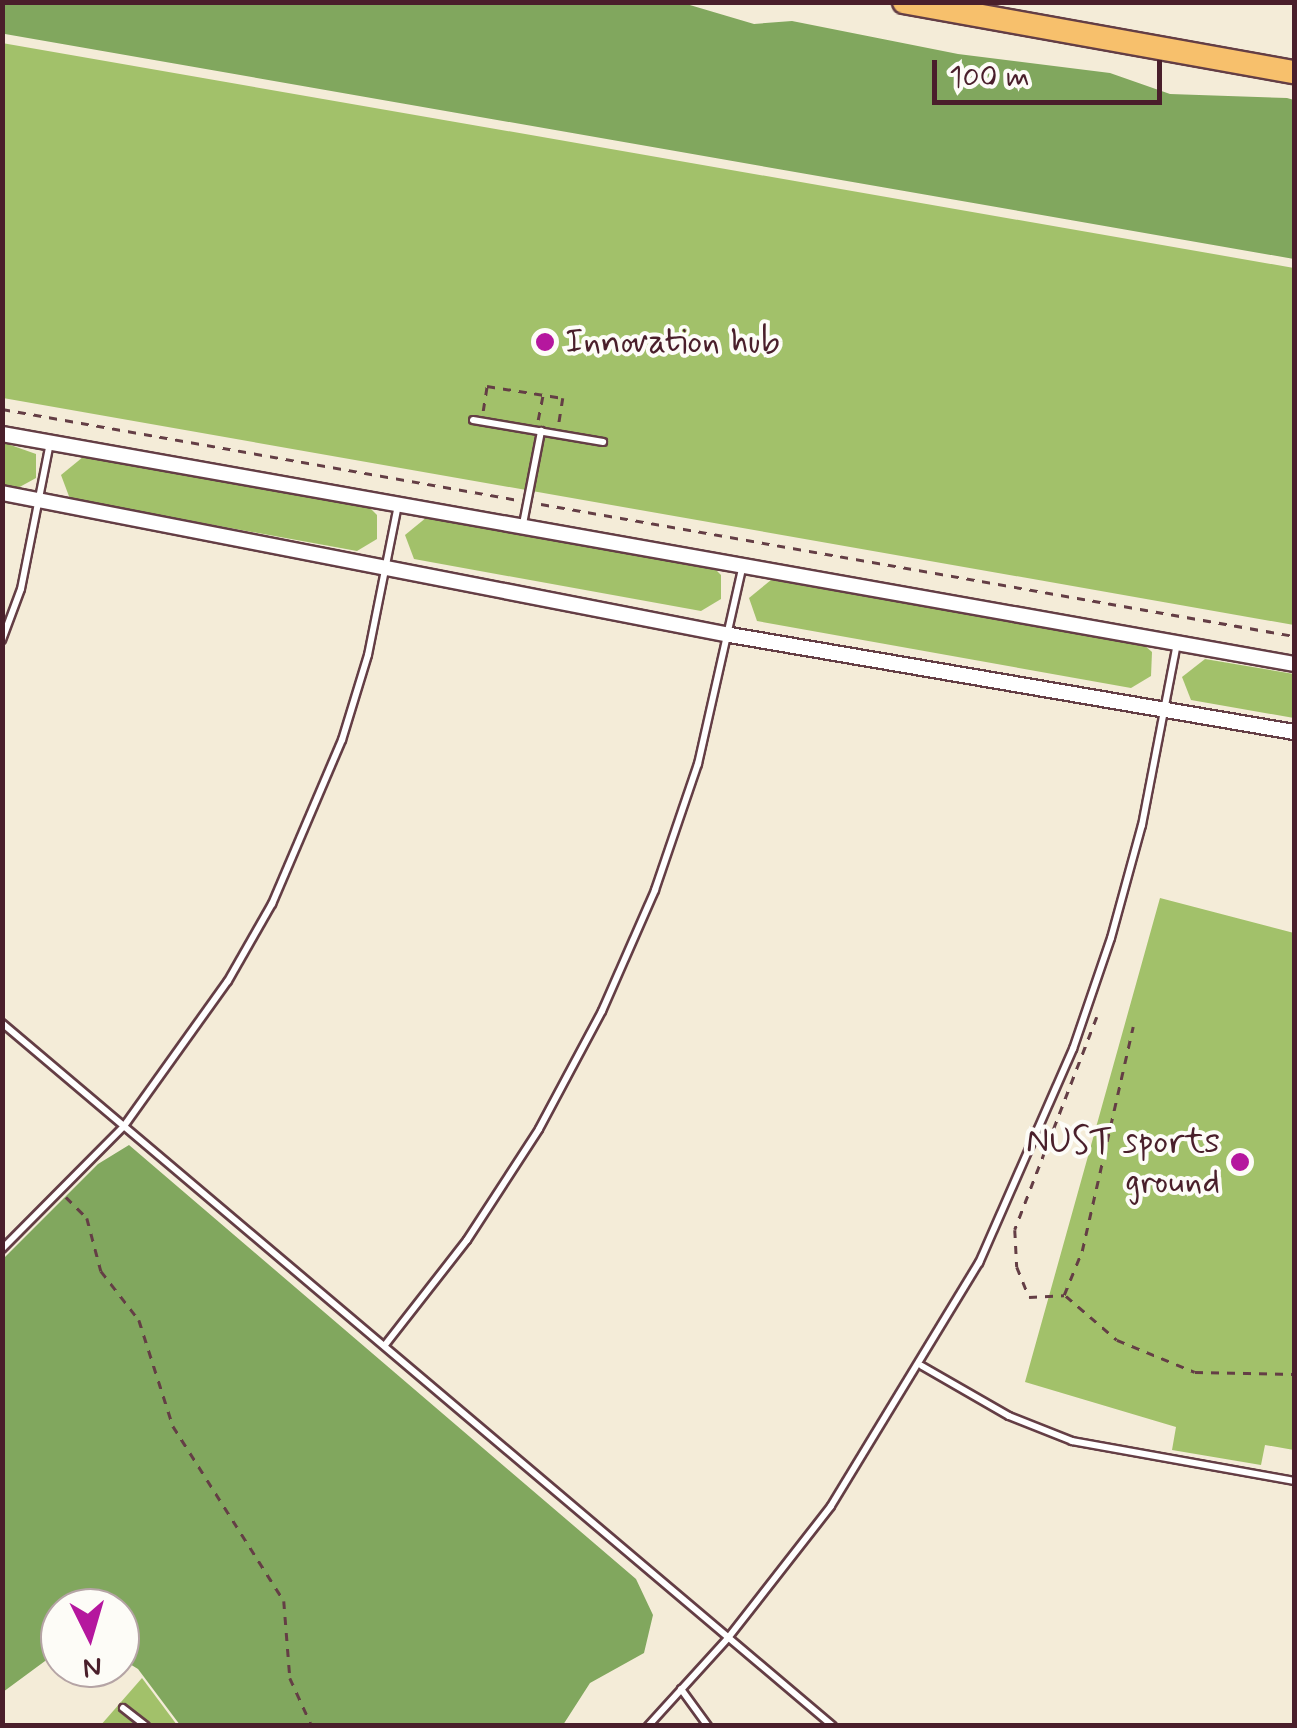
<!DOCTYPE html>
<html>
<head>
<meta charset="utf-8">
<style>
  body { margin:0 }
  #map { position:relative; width:1297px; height:1728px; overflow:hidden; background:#f4ecd8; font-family:Mynerve,sans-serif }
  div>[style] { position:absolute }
  .green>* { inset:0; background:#a2c16a }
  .forest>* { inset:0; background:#81a75e }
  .path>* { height:2.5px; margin-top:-1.25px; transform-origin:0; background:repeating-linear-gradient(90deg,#643e45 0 8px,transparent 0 16px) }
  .roads { filter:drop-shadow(2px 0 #643e45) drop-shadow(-2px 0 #643e45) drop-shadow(0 2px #643e45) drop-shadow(0 -2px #643e45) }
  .service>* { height:6px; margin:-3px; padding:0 3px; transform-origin:3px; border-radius:3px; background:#fff }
  .minor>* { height:14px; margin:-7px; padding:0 7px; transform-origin:7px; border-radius:7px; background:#fff }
  .trunk>* { height:22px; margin:-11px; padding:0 11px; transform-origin:11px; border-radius:11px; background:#f7c06c }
  .dots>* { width:28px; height:28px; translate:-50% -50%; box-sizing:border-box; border:5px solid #fdfcf7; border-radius:50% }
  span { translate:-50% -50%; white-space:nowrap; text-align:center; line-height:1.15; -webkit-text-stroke:8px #fdfcf7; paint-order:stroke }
  .poi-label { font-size:35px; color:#4a1f2b }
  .left { translate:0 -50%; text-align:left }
  .right { translate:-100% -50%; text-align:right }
  .frame { position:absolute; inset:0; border:5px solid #4a1f2b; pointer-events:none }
  .north { position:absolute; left:40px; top:1588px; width:100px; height:100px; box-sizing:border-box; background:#fdfcf7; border:2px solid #b5a4a5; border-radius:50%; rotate:175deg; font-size:28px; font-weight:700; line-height:40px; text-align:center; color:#4a1f2b }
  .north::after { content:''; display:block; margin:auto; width:35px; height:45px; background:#b5179e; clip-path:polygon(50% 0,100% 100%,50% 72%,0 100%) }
  .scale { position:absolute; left:932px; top:60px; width:230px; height:45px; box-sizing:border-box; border:5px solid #4a1f2b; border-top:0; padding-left:12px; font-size:30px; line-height:35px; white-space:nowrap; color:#4a1f2b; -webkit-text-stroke:8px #fdfcf7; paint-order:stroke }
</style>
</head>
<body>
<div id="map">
  <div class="green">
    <i style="clip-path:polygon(2px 43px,1294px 268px,1294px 625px,3px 398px)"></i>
    <i style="clip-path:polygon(2px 442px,36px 454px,36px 478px,16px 489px,3px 487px)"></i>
    <i style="clip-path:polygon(83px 457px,370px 508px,377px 515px,377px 539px,357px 551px,70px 499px,61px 475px)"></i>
    <i style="clip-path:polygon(427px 517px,714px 568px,721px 575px,721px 599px,701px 611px,414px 559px,405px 535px)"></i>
    <i style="clip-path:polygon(771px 580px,1144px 645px,1152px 652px,1151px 676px,1131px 688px,757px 621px,749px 598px)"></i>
    <i style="clip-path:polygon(1205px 659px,1294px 674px,1294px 718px,1191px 700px,1182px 677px)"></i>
    <i style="clip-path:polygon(1160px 898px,1294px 933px,1294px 1450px,1265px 1445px,1261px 1465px,1172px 1450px,1176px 1427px,1025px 1382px)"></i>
    <i style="clip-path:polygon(142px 1678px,177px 1725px,100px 1726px)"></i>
  </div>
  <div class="forest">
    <i style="clip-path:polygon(2px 3px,683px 3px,754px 24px,792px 21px,958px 54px,1110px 73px,1170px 94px,1287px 98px,1294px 100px,1294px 259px,5px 34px)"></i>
    <i style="clip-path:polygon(129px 1145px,636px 1579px,653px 1615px,644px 1653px,590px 1683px,563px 1725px,180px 1725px,138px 1669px,120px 1658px,120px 1608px,60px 1608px,60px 1650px,3px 1692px,3px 1259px,98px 1164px)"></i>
  </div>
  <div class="path">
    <i style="left:2px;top:409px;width:524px;rotate:10deg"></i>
    <i style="left:483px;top:411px;width:25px;rotate:-81deg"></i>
    <i style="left:487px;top:386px;width:77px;rotate:9deg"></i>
    <i style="left:563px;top:398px;width:25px;rotate:99deg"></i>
    <i style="left:538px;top:420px;width:25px;rotate:-79deg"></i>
    <i style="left:541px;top:504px;width:764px;rotate:9.94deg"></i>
    <i style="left:1097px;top:1017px;width:228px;rotate:111.1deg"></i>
    <i style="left:1015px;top:1230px;width:37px;rotate:87deg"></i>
    <i style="left:1017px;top:1267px;width:32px;rotate:68deg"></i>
    <i style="left:1029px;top:1297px;width:35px;rotate:-3deg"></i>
    <i style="left:1064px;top:1295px;width:48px;rotate:-67.8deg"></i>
    <i style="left:1082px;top:1251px;width:230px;rotate:-77.2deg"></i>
    <i style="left:66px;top:1197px;width:30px;rotate:45deg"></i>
    <i style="left:87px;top:1218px;width:55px;rotate:75.2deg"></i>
    <i style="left:101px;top:1271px;width:62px;rotate:52.2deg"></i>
    <i style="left:139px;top:1320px;width:111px;rotate:72.2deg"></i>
    <i style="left:173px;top:1426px;width:207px;rotate:57.6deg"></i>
    <i style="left:284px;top:1601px;width:77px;rotate:85.5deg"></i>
    <i style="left:290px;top:1678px;width:53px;rotate:65.4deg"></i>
    <i style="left:1066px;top:1296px;width:67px;rotate:40.8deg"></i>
    <i style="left:1117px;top:1340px;width:84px;rotate:22.3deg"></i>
    <i style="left:1195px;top:1372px;width:99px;rotate:1.2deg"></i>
  </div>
  <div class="roads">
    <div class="service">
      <i style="left:473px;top:420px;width:132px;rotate:9.6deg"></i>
      <i style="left:523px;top:524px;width:95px;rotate:-79deg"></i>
      <i style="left:2px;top:640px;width:54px;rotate:-69.6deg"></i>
      <i style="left:21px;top:589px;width:149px;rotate:-78.8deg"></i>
      <i style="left:2px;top:1023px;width:1088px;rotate:40.23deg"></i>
      <i style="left:2px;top:1249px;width:173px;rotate:-45.2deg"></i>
      <i style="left:124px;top:1126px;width:178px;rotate:-54.4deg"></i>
      <i style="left:228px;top:981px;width:89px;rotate:-60.3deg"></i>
      <i style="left:272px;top:904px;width:178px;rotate:-66.9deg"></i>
      <i style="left:342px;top:740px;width:89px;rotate:-73deg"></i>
      <i style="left:368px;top:655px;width:153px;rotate:-78.7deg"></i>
      <i style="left:385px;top:1345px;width:133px;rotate:-52deg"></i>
      <i style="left:467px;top:1240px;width:132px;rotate:-57deg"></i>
      <i style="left:539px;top:1129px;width:134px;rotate:-61.9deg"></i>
      <i style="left:602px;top:1011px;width:132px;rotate:-66.3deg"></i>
      <i style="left:655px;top:890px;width:133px;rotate:-71.2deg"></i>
      <i style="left:698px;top:764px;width:204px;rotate:-77.3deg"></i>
      <i style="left:922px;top:1366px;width:100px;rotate:29.9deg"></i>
      <i style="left:1009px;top:1416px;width:68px;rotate:21.6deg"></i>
      <i style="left:1072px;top:1441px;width:226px;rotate:10.2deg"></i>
      <i style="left:681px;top:1689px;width:46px;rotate:53.9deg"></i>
      <i style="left:123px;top:1708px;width:29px;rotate:38deg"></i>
      <i style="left:648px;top:1726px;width:119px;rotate:-47.7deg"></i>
      <i style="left:728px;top:1638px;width:167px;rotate:-52deg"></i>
      <i style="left:831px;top:1506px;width:285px;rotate:-58.7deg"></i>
      <i style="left:979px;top:1263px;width:234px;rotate:-66.3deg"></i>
      <i style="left:1073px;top:1049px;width:117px;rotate:-71.1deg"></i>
      <i style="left:1111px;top:938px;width:117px;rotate:-74.7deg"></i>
      <i style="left:1142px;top:825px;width:184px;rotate:-79.1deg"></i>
    </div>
    <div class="minor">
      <i style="left:2px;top:434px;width:1312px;rotate:10.09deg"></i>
      <i style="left:2px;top:493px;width:742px;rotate:11.04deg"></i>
      <i style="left:730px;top:635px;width:572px;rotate:9.76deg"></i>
    </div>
    <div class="trunk">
      <i style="left:904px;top:2px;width:396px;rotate:10.2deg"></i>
    </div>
  </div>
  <div class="dots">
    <i style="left:545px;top:342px;background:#b5179e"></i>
    <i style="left:1240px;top:1162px;background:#b5179e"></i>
  </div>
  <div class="poi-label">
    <span class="left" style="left:565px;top:342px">Innovation hub</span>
    <span class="right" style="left:1220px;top:1162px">NUST sports<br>ground</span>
  </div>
  <div class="frame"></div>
  <div class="north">N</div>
  <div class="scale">100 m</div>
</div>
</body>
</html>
